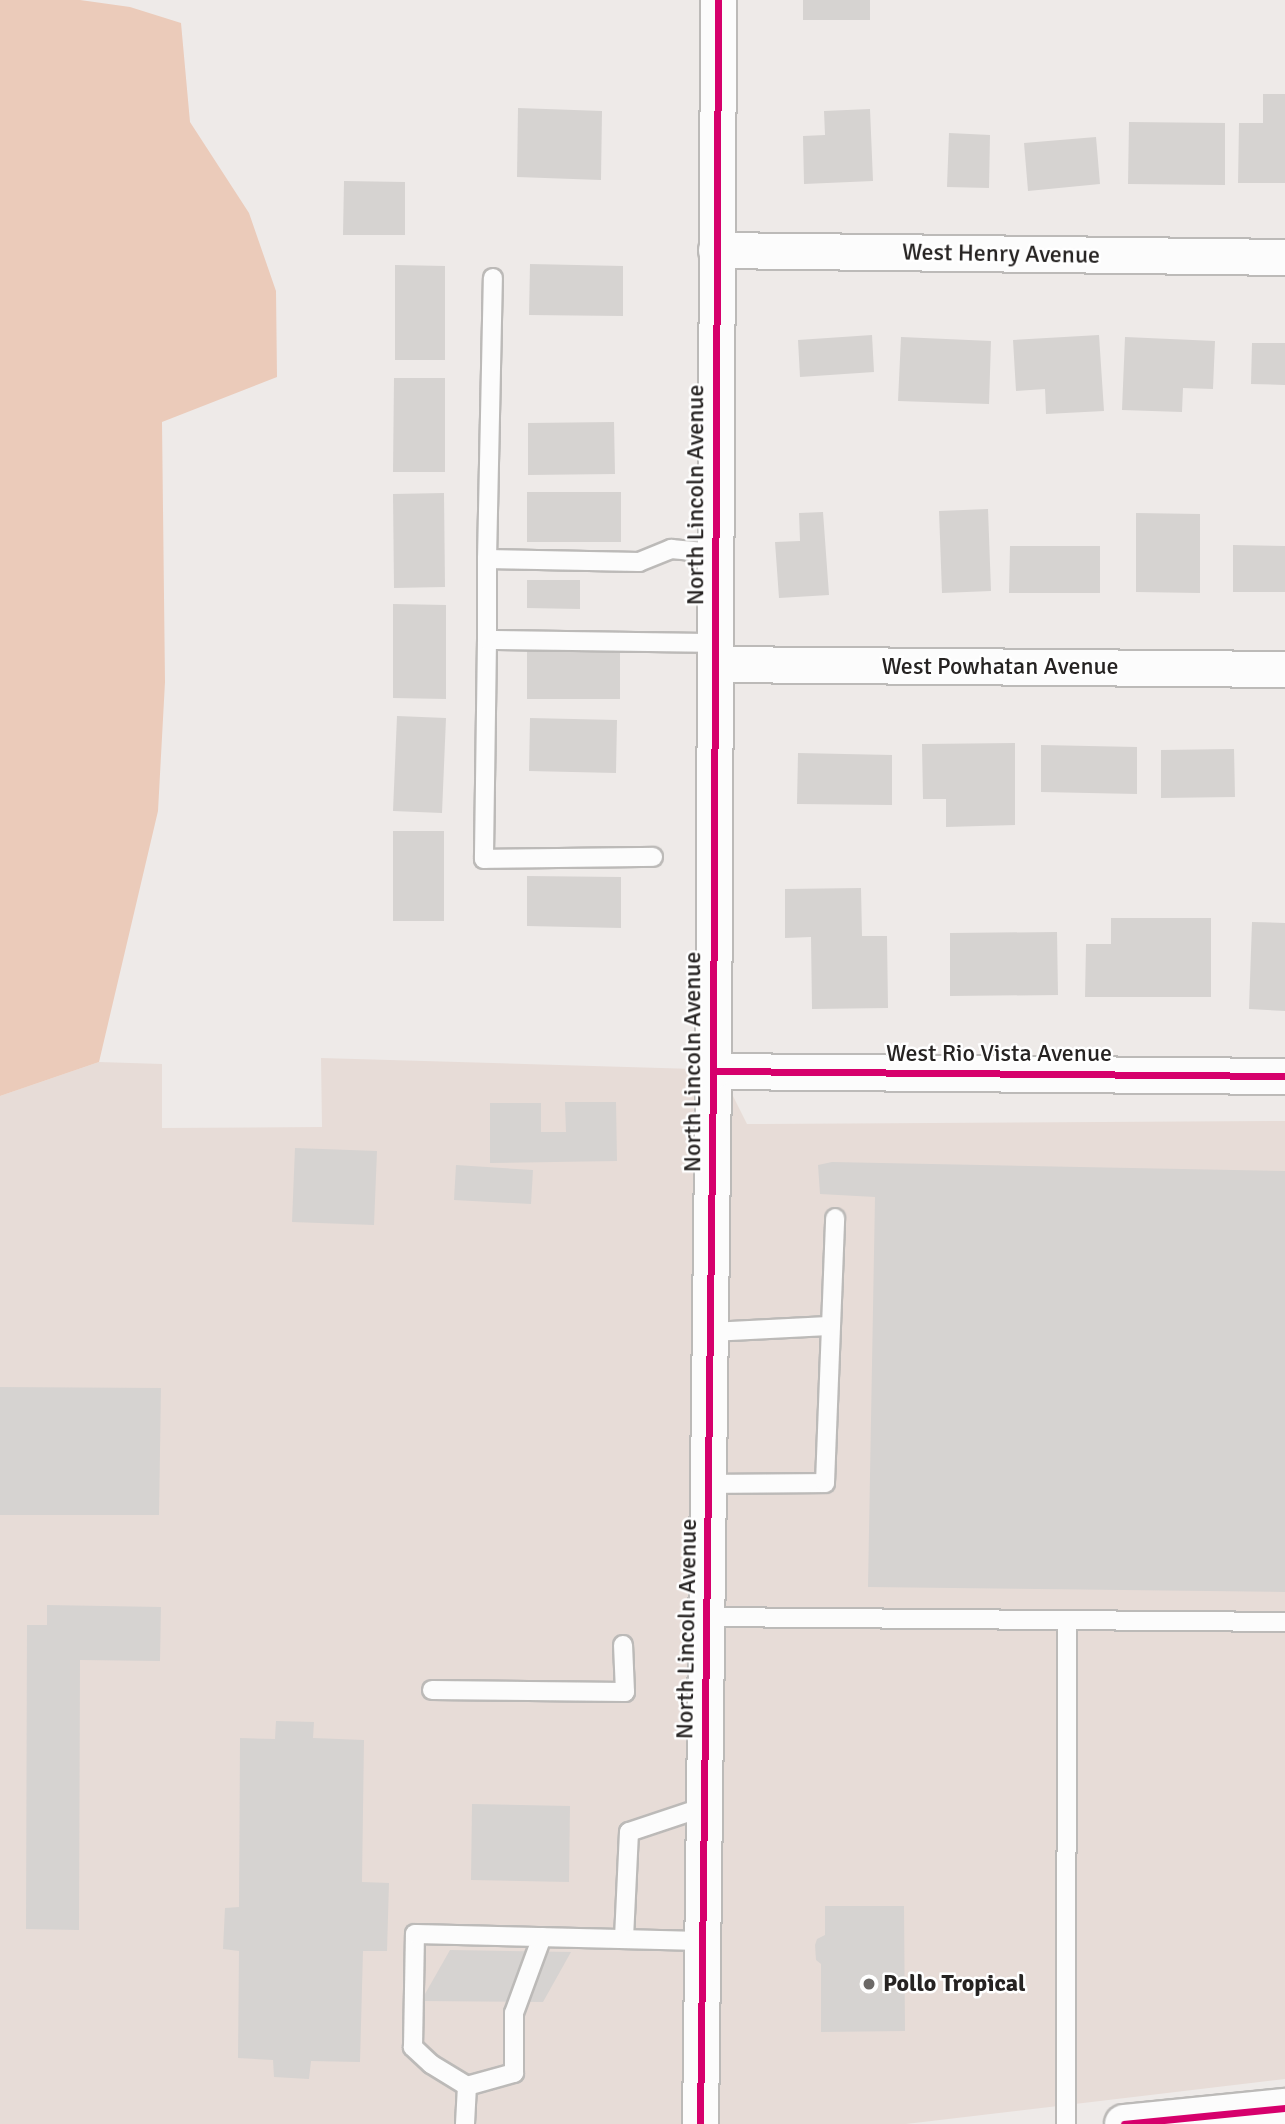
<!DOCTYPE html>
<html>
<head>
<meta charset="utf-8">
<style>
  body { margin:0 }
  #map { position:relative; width:1285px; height:2124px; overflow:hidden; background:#eeeae8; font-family:Signika,sans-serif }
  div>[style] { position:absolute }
  .built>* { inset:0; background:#e7dcd7 }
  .green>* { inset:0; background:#ebcbba }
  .building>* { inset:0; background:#d6d3d1 }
  .roads { filter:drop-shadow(2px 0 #bcbab8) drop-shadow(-2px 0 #bcbab8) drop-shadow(0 2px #bcbab8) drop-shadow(0 -2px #bcbab8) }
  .service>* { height:18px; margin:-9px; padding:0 9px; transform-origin:9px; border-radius:9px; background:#fcfcfc }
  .minor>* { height:35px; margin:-17.5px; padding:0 17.5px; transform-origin:17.5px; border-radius:17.5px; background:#fcfcfc }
  .primary>* { height:38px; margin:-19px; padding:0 19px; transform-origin:19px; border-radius:19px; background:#fcfcfc }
  .cycleway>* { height:7px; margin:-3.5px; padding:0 3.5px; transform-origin:3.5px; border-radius:3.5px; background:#d6006c }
  .dots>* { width:19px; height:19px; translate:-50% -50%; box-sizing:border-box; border:4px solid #fff; border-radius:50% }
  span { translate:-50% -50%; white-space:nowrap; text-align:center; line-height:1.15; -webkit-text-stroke:5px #fff; paint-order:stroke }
  .street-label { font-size:24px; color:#262322 }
  .poi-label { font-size:24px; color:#262322; font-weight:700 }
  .left { translate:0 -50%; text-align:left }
</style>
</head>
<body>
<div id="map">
  <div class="built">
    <i style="clip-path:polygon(321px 1058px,695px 1069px,682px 2124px,0 2124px,0 1096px,99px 1062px,162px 1064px,162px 1128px,322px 1127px)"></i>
    <i style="clip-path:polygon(731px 1092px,747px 1124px,1285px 1121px,1285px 2079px,906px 2124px,718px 2124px)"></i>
  </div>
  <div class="green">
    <i style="clip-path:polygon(0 0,80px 0,130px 7px,181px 23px,190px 122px,249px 213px,276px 291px,277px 377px,162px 422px,165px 682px,158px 811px,99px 1062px,0 1096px)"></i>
  </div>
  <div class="building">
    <i style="clip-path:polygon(803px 0,870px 0,870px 20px,803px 20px)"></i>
    <i style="clip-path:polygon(1263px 94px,1285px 94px,1285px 183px,1238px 183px,1239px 123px,1263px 123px)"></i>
    <i style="clip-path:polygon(518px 108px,602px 111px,601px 180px,517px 177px)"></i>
    <i style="clip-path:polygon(870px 109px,873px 181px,804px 184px,803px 136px,825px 135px,824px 111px)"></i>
    <i style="clip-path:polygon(1129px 122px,1225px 123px,1225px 185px,1128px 184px)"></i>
    <i style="clip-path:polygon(949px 133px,990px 135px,989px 188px,947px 187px)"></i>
    <i style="clip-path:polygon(1096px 137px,1100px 184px,1028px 191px,1024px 143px)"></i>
    <i style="clip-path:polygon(344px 181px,405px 182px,405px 235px,343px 235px)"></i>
    <i style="clip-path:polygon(530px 264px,623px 266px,623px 316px,529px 315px)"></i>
    <i style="clip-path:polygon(395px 265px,445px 266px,445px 360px,395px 360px)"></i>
    <i style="clip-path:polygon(872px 335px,874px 372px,800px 377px,798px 340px)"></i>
    <i style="clip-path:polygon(1099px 335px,1104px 411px,1046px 414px,1045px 389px,1016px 391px,1013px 340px)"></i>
    <i style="clip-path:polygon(901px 337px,991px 341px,989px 404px,898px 401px)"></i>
    <i style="clip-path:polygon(1125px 337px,1215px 341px,1213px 389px,1183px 388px,1182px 412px,1122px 410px)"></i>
    <i style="clip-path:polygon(1252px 343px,1285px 343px,1285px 385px,1251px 384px)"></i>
    <i style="clip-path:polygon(394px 378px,445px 378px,445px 472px,393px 472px)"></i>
    <i style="clip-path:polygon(614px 422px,615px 474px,528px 475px,528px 423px)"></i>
    <i style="clip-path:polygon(527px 492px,621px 492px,621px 542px,527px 542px)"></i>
    <i style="clip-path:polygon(444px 493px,445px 587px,394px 588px,393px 494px)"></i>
    <i style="clip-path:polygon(988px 509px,991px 591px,942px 593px,939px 511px)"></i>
    <i style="clip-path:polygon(823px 512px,829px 595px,779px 598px,775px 542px,800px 541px,799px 513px)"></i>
    <i style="clip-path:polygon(1136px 513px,1200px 514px,1200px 593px,1136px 592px)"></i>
    <i style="clip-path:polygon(1233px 545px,1285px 546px,1285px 592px,1233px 592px)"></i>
    <i style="clip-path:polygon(1010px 546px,1100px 546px,1100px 593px,1009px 593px)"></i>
    <i style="clip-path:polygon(527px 580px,580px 580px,580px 609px,527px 608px)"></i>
    <i style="clip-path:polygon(393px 604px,446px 605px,446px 699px,393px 698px)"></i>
    <i style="clip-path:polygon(527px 648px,620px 649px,620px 699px,527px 699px)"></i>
    <i style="clip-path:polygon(397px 716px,446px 718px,442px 813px,393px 811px)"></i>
    <i style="clip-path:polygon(530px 718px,617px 720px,616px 773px,529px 771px)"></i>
    <i style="clip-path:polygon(1015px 743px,1015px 825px,946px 827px,946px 799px,923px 799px,922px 744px)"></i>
    <i style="clip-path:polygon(1041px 745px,1137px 747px,1137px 794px,1041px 792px)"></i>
    <i style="clip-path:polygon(1234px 749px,1235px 797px,1161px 798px,1161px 750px)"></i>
    <i style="clip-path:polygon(798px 753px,892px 755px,892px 805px,797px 804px)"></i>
    <i style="clip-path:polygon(393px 831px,444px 831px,444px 921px,393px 921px)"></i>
    <i style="clip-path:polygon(527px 876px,621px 877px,621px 928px,527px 926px)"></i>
    <i style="clip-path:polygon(861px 888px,862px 936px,887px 936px,888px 1008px,812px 1009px,811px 937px,785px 938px,785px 889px)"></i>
    <i style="clip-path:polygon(1111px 918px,1211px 918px,1211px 997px,1085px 997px,1086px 944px,1111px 944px)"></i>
    <i style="clip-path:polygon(1252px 922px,1285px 923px,1285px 1011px,1249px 1009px)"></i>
    <i style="clip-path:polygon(1057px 932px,1058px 995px,950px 996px,950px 933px)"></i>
    <i style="clip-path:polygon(565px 1102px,616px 1102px,617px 1161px,490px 1163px,490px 1103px,541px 1103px,541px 1132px,566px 1132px)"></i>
    <i style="clip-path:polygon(295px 1148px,377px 1151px,374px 1225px,292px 1222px)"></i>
    <i style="clip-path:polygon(832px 1162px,1285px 1171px,1285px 1592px,868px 1587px,875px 1197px,820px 1194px,818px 1165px)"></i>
    <i style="clip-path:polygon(456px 1165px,533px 1170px,531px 1204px,454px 1200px)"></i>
    <i style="clip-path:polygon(0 1387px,161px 1388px,159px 1515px,0 1515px)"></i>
    <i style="clip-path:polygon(47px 1605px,161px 1607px,160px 1661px,80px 1660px,79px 1930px,26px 1929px,27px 1625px,47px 1625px)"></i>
    <i style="clip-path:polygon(276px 1721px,314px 1722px,313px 1738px,364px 1740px,362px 1882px,389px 1883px,387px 1951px,363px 1951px,360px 2062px,311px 2061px,309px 2079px,274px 2077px,273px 2060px,238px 2058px,239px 1951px,223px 1949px,225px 1908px,239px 1907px,240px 1738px,275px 1739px)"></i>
    <i style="clip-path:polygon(472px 1804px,570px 1806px,569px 1882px,471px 1880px)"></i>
    <i style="clip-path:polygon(825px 1906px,904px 1906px,905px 2031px,821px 2032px,821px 1964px,816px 1960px,815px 1945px,817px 1939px,825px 1935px)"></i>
    <i style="clip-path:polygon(450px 1950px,571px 1952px,543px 2002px,421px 2001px)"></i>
  </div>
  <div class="roads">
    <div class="service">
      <i style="left:487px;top:559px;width:281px;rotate:-88.8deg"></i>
      <i style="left:487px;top:640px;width:219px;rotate:90.8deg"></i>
      <i style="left:484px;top:859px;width:169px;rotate:-0.7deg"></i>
      <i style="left:715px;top:643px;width:228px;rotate:-179.2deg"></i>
      <i style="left:487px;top:640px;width:81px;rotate:-90deg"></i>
      <i style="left:487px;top:559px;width:152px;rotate:1.1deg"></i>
      <i style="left:639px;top:562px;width:35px;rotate:-22deg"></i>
      <i style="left:671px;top:549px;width:44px;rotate:5.2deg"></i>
      <i style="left:710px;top:1332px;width:119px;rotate:-2.9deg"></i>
      <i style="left:708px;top:1484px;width:117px;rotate:-0.5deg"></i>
      <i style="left:825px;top:1483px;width:265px;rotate:-87.8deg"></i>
      <i style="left:706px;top:1617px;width:579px;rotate:0.49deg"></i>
      <i style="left:432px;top:1690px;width:193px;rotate:0.6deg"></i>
      <i style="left:625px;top:1692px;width:47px;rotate:-92.4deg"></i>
      <i style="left:624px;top:1938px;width:106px;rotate:-87.3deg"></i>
      <i style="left:629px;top:1832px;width:79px;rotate:-18.4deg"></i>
      <i style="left:467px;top:2086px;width:49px;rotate:-15.5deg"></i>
      <i style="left:514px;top:2073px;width:60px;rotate:-90deg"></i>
      <i style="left:514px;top:2013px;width:81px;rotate:-69.8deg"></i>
      <i style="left:465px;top:2124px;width:38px;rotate:-87deg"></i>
      <i style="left:467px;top:2086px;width:42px;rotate:-148.6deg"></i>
      <i style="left:431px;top:2064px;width:25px;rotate:-137deg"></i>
      <i style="left:413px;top:2047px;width:113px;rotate:-89deg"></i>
      <i style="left:415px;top:1934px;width:287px;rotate:1.4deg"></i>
      <i style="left:1066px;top:2124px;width:504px;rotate:-89.89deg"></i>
    </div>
    <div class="minor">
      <i style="left:716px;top:250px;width:569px;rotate:0.7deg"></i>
      <i style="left:715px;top:664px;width:570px;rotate:0.5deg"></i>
      <i style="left:713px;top:1071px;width:572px;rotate:0.5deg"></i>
      <i style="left:700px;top:2124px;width:1053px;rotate:-89.29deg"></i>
      <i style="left:713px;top:1071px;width:1071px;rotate:-89.73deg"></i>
    </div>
    <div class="primary">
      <i style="left:1124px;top:2124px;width:162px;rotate:-5.7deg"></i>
    </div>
  </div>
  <div class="cycleway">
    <i style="left:713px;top:1071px;width:572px;rotate:0.5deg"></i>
    <i style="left:700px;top:2124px;width:1053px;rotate:-89.29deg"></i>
    <i style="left:713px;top:1071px;width:1071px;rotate:-89.73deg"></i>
    <i style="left:1124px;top:2124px;width:162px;rotate:-5.7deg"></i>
  </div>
  <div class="dots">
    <i style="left:869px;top:1984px;background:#6c6967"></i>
  </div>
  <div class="street-label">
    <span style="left:1001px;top:254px;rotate:1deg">West Henry Avenue</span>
    <span style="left:696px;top:495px;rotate:-90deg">North Lincoln Avenue</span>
    <span style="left:1000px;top:667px">West Powhatan Avenue</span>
    <span style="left:999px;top:1054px">West Rio Vista Avenue</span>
    <span style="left:693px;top:1062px;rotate:-90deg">North Lincoln Avenue</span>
    <span style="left:687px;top:1629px;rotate:-89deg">North Lincoln Avenue</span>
  </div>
  <div class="poi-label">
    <span class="left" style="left:883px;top:1984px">Pollo Tropical</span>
  </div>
</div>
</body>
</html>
